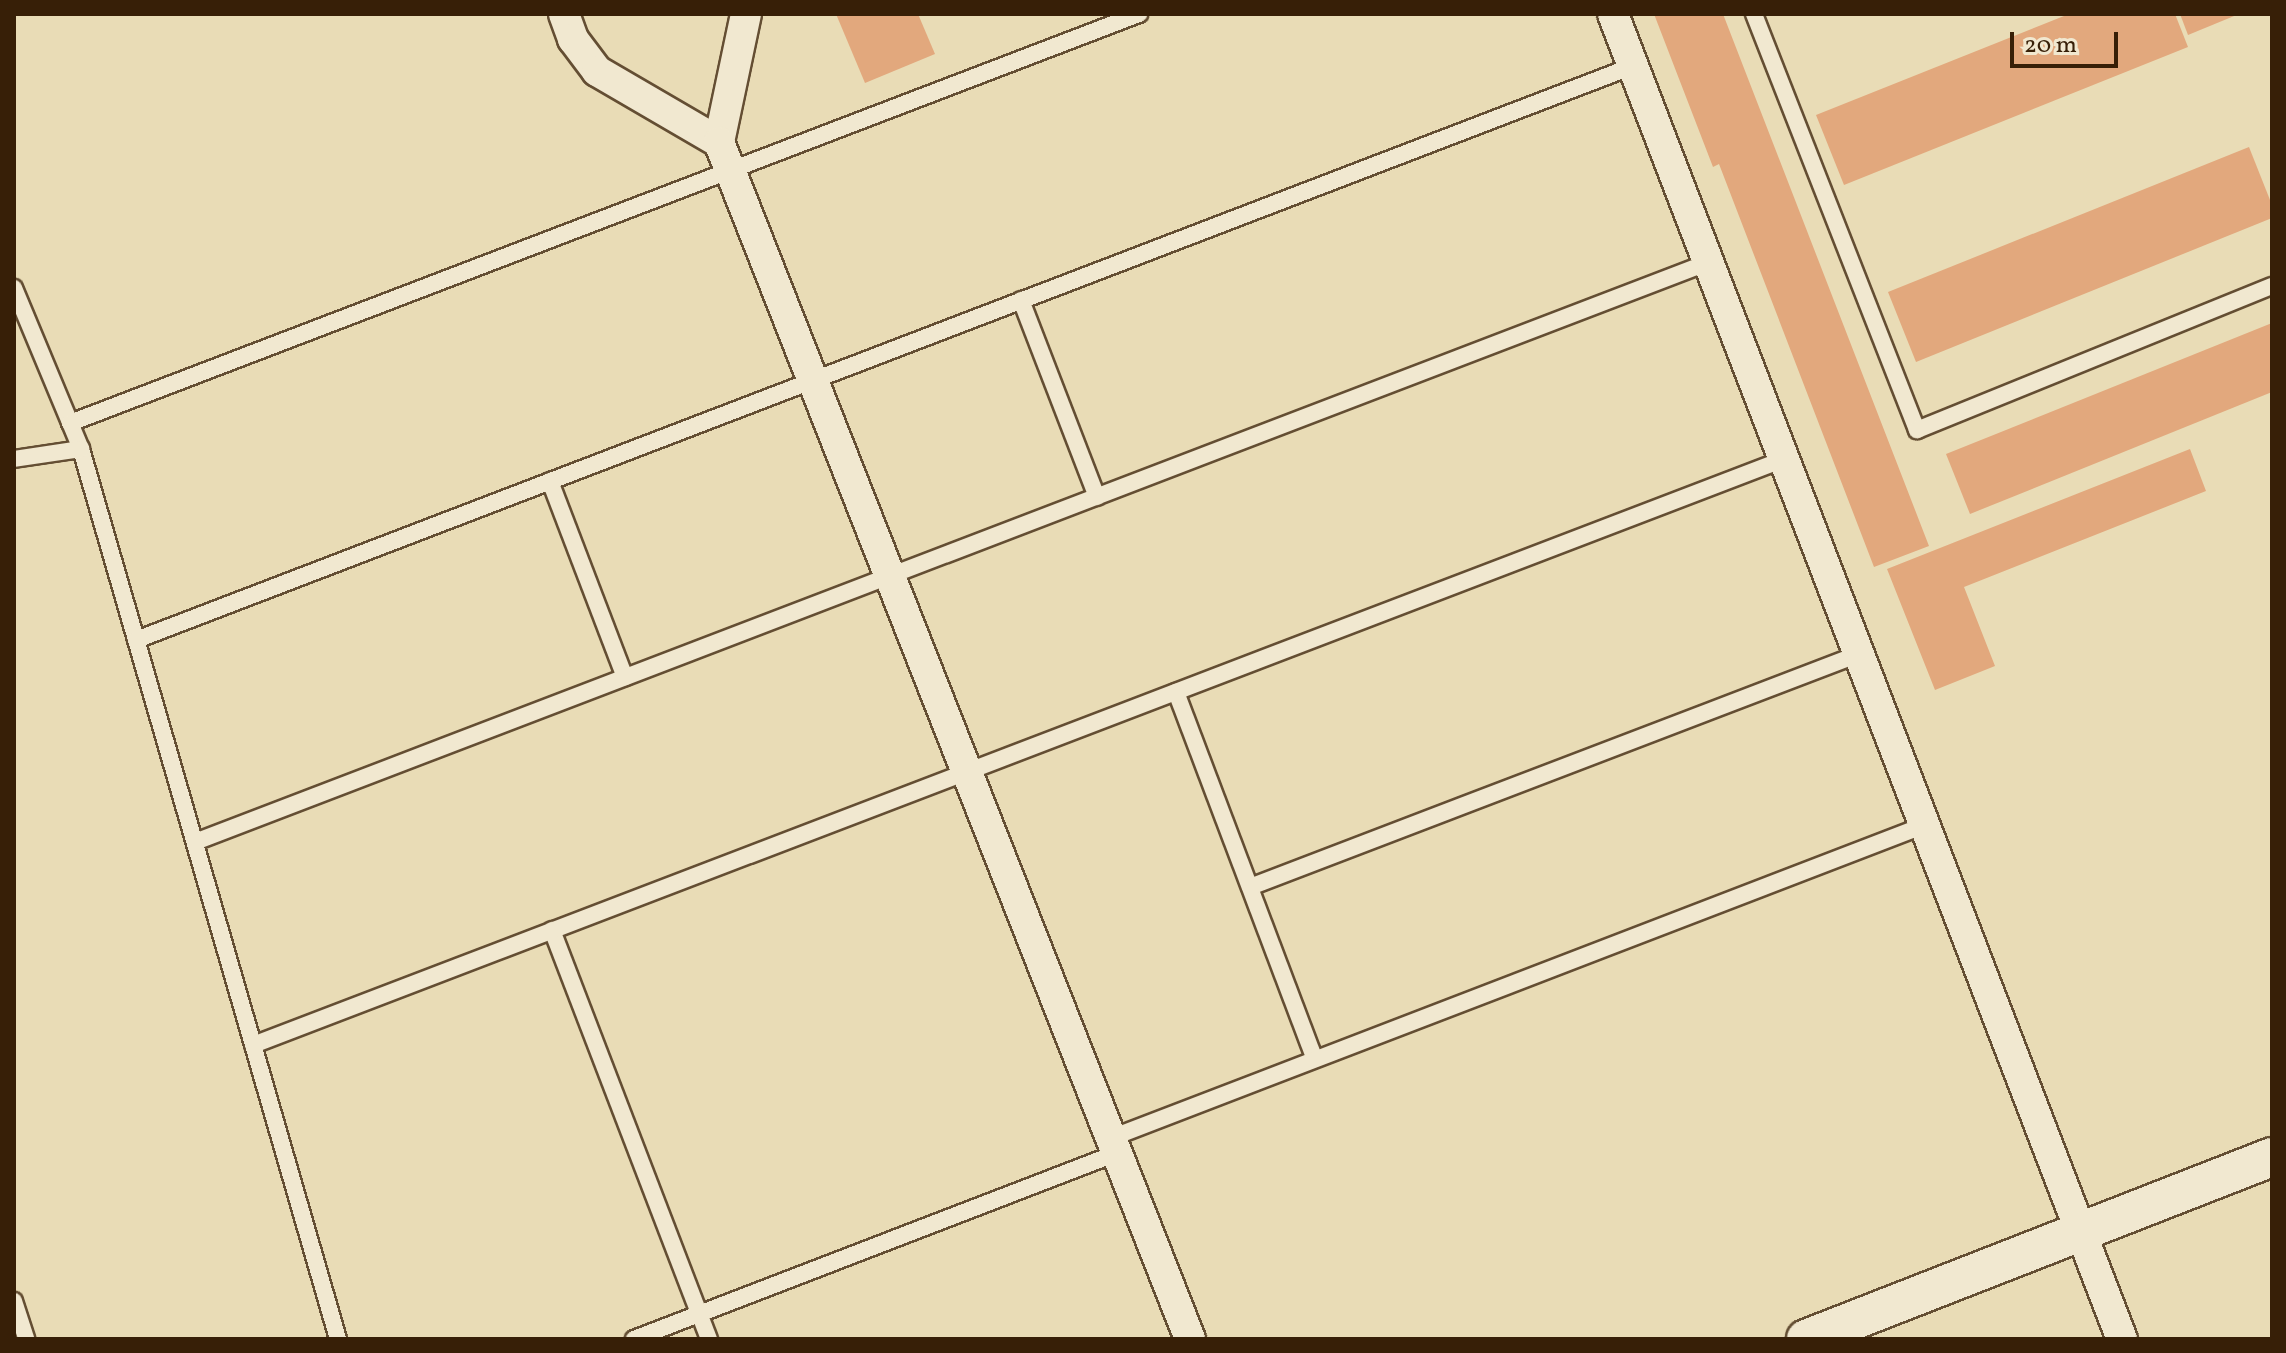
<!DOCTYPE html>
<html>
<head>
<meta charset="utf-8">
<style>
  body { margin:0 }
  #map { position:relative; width:2286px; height:1353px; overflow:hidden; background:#e9dcb6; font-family:Vollkorn,serif }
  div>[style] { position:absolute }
  .building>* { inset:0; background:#e2a87d }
  .roads { filter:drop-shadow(2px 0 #644e33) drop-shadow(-2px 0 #644e33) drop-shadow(0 2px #644e33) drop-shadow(0 -2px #644e33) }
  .service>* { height:16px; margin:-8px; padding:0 8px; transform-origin:8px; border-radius:8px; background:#f1e8d0 }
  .minor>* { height:30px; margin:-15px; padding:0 15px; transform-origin:15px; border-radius:15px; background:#f1e8d0 }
  .tertiary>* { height:38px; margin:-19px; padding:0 19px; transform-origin:19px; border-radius:19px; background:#f1e8d0 }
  span { translate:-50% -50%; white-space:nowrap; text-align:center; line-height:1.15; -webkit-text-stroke:8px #f1e8d0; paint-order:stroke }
  .frame { position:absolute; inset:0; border:16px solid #371f07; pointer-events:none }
  .scale { position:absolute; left:2010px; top:32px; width:108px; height:36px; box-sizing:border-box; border:4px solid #371f07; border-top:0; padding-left:10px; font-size:24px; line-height:28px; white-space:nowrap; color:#371f07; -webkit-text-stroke:6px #f1e8d0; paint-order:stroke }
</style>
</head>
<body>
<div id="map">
  <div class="building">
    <i style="clip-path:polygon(836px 14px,918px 14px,935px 54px,865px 83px)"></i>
    <i style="clip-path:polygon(1654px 14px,1723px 14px,1929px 546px,1874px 567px,1719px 164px,1713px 167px)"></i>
    <i style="clip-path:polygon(2069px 14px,2175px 14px,2188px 47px,1844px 185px,1816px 115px)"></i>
    <i style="clip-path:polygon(2180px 14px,2239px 14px,2188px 35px)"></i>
    <i style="clip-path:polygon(2249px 147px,2272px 205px,2272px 218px,1916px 362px,1888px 292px)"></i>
    <i style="clip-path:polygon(2272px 323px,2272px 392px,1970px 514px,1946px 454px)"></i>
    <i style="clip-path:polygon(2190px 449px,2206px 491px,1964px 587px,1995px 666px,1935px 690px,1887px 569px)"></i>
  </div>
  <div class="roads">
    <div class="service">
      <i style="left:1754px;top:14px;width:447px;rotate:68.6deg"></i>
      <i style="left:1917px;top:430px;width:383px;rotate:-22.1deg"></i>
      <i style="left:14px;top:288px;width:174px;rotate:67.4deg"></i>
      <i style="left:81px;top:449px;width:926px;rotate:73.89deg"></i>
      <i style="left:1021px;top:300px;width:211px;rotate:68.9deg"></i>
      <i style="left:70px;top:423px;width:1145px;rotate:-20.94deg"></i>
      <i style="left:14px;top:459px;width:68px;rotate:-8.5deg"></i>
      <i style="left:550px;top:481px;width:210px;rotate:69.1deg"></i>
      <i style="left:136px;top:640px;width:1603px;rotate:-20.98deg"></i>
      <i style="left:1176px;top:692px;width:392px;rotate:69.3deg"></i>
      <i style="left:195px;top:842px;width:1621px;rotate:-20.96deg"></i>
      <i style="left:1250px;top:887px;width:652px;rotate:-20.94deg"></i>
      <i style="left:552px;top:930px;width:438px;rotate:69deg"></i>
      <i style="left:253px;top:1045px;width:1639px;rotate:-20.94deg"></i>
      <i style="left:1111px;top:1138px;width:872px;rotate:-21.03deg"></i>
      <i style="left:14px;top:1301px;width:40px;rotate:72deg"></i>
      <i style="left:634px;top:1339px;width:518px;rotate:-21.06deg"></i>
    </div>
    <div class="minor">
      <i style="left:564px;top:14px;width:27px;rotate:70deg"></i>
      <i style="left:573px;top:39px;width:40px;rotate:53deg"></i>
      <i style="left:597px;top:71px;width:141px;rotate:30.2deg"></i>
      <i style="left:746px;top:14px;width:131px;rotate:101.9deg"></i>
      <i style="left:719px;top:142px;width:1286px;rotate:68.52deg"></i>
      <i style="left:1613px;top:14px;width:1419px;rotate:68.99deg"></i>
    </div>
    <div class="tertiary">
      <i style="left:1806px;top:1339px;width:500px;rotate:-21.33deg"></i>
    </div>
  </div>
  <div class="frame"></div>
  <div class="scale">20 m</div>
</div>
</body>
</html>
